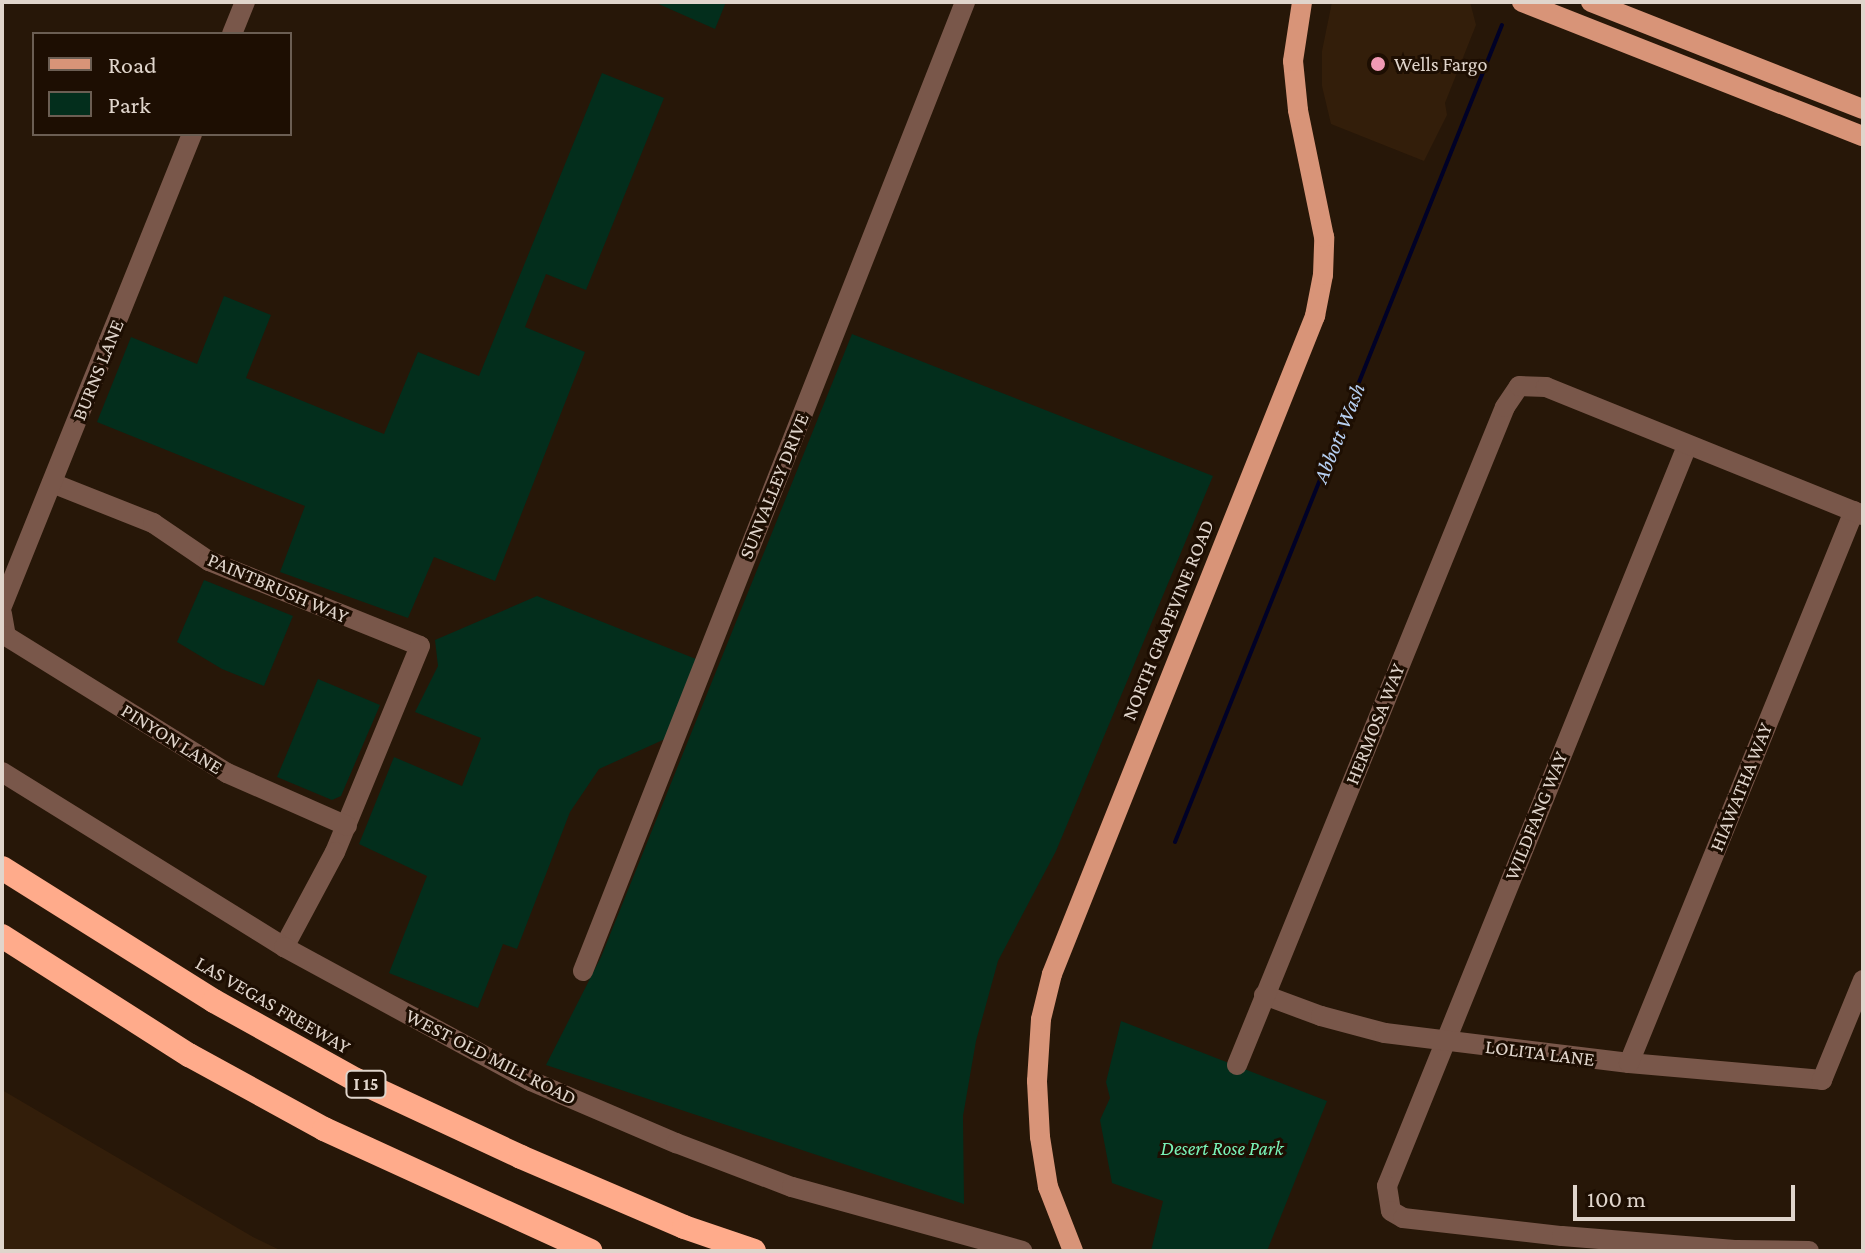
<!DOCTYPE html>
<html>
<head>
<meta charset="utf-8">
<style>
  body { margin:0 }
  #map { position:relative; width:1865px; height:1253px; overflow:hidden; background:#271708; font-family:"Crimson Pro",serif }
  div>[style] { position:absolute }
  .built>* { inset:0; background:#331e0a }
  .green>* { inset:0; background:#032e1c }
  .stream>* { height:4px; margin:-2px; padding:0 2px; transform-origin:2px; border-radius:2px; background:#000127 }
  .minor>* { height:20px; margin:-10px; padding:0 10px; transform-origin:10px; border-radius:10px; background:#79574a }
  .major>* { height:20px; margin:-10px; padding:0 10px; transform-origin:10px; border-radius:10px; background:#d89478 }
  .highway>* { height:24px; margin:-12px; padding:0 12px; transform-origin:12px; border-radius:12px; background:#ffab8b }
  .dots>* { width:22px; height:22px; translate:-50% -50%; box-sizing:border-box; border:4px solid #1d0e02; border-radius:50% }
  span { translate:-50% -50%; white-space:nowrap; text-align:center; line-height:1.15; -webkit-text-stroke:6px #1d0e02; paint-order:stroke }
  .shield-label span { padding:2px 6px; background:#1d0e02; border:2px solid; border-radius:6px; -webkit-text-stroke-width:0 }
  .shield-label { font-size:18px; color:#e0d5cc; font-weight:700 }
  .poi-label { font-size:20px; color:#e0d5cc }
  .left { translate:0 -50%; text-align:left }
  .street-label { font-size:20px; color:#e0d5cc }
  .park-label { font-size:20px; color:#79f3b8; font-style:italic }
  .water-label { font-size:22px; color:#b6cff1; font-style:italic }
  .frame { position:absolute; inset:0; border:4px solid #e0d5cc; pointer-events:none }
  .legend { position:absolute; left:32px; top:32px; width:260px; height:104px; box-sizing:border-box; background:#1d0e02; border:2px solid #6b5e53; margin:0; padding:10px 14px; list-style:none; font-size:24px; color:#e0d5cc }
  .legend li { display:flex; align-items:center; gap:16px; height:40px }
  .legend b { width:40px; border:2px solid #6b5e53 }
  .scale { position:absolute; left:1573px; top:1185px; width:222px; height:36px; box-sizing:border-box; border:4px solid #e0d5cc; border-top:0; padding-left:10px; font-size:24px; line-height:28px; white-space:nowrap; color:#e0d5cc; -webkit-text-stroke:6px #1d0e02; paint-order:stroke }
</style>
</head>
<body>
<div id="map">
  <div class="built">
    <i style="clip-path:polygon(1332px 2px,1470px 2px,1476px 25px,1445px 103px,1447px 115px,1424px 161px,1331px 124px,1322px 86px,1322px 51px)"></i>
    <i style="clip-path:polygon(2px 1090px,253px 1237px,282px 1251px,2px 1251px)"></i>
  </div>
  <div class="green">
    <i style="clip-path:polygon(654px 2px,726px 2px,715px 29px)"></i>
    <i style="clip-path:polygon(602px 73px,664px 98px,586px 290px,546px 274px,525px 327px,585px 352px,495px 581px,434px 557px,408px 618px,280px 572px,305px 506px,97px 422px,131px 337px,197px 364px,224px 296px,271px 315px,246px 378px,384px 434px,418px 352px,479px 376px)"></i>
    <i style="clip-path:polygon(852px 334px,1213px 476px,1056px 851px,998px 961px,976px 1041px,963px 1116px,964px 1204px,546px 1065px,601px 957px)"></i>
    <i style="clip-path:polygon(204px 580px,293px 616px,264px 686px,222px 669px,177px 642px)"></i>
    <i style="clip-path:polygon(537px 596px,696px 659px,665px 739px,599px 769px,570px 812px,517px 949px,503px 944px,478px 1008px,389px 973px,427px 876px,359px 844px,394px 757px,462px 786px,481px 738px,415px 712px,438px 666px,435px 640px)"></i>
    <i style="clip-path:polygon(318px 679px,380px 705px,341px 796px,332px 800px,277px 777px)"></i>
    <i style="clip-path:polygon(1121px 1021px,1327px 1101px,1267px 1251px,1151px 1251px,1163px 1201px,1112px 1183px,1100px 1120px,1110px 1098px,1106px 1082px)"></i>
  </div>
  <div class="stream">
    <i style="left:1175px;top:842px;width:880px;rotate:-68.19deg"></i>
  </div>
  <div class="minor">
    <i style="left:232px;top:34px;width:35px;rotate:-68deg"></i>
    <i style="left:1687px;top:446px;width:798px;rotate:112.07deg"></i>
    <i style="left:1387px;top:1186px;width:25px;rotate:81deg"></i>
    <i style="left:1391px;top:1211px;width:14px;rotate:30deg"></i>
    <i style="left:1403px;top:1218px;width:160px;rotate:6.5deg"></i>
    <i style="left:1562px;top:1236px;width:176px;rotate:4.6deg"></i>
    <i style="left:1737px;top:1250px;width:72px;rotate:0.8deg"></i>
    <i style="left:52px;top:483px;width:109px;rotate:21.6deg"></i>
    <i style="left:153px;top:523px;width:68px;rotate:34.2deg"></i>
    <i style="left:209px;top:561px;width:227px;rotate:21.9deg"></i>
    <i style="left:420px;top:646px;width:223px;rotate:112.4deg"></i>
    <i style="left:335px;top:852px;width:108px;rotate:118.2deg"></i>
    <i style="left:2px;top:606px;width:509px;rotate:-68.07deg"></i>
    <i style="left:2px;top:614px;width:22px;rotate:80deg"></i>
    <i style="left:6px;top:636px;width:260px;rotate:31.8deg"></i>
    <i style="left:227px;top:773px;width:131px;rotate:23.8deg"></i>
    <i style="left:2px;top:772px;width:332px;rotate:31.8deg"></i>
    <i style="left:284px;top:947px;width:281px;rotate:28.5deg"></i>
    <i style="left:531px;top:1081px;width:158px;rotate:23.2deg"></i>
    <i style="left:676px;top:1143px;width:124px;rotate:20.8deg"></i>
    <i style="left:792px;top:1187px;width:239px;rotate:15.5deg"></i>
    <i style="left:583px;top:971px;width:1042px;rotate:-68.48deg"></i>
    <i style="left:1264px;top:995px;width:61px;rotate:20.2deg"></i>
    <i style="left:1321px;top:1016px;width:66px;rotate:14.9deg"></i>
    <i style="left:1385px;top:1033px;width:246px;rotate:7deg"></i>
    <i style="left:1629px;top:1063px;width:194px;rotate:5deg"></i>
    <i style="left:1822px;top:1080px;width:108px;rotate:-67.7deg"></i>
    <i style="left:1629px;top:1063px;width:596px;rotate:-67.82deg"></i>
    <i style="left:1237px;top:1065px;width:710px;rotate:-67.84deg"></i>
    <i style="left:1505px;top:407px;width:25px;rotate:-56deg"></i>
    <i style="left:1519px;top:386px;width:27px;rotate:2deg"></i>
    <i style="left:1546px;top:387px;width:342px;rotate:22deg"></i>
  </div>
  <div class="major">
    <i style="left:1522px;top:2px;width:366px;rotate:21.5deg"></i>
    <i style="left:1591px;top:2px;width:292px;rotate:21.5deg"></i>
    <i style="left:1073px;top:1251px;width:69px;rotate:-111.3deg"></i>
    <i style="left:1048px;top:1187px;width:51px;rotate:-99.1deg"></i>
    <i style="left:1040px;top:1137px;width:56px;rotate:-93.1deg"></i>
    <i style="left:1037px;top:1081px;width:62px;rotate:-86.3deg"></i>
    <i style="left:1041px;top:1019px;width:46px;rotate:-76.3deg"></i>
    <i style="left:1052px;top:974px;width:709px;rotate:-68.21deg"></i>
    <i style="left:1315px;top:316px;width:42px;rotate:-79deg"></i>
    <i style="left:1323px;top:275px;width:38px;rotate:-88deg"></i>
    <i style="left:1324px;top:237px;width:130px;rotate:-101.6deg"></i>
    <i style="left:1298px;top:110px;width:49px;rotate:-95.8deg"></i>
    <i style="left:1293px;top:61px;width:60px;rotate:-81.3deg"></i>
  </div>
  <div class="highway">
    <i style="left:2px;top:868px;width:250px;rotate:32.1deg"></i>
    <i style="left:214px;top:1001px;width:162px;rotate:29.1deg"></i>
    <i style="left:356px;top:1080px;width:182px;rotate:25deg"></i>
    <i style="left:521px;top:1157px;width:177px;rotate:23.2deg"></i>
    <i style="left:684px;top:1227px;width:74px;rotate:18.9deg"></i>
    <i style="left:2px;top:936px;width:222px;rotate:32.5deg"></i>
    <i style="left:189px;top:1055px;width:154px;rotate:28.7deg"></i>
    <i style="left:324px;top:1129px;width:293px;rotate:24.6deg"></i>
  </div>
  <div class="dots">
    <i style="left:1378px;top:64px;background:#f19ab4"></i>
  </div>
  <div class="shield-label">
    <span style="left:366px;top:1084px">I 15</span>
  </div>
  <div class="poi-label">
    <span class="left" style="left:1394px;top:64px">Wells Fargo</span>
  </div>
  <div class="street-label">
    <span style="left:98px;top:370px;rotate:-68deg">BURNS LANE</span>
    <span style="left:774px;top:486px;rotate:-68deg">SUNVALLEY DRIVE</span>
    <span style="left:278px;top:588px;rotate:23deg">PAINTBRUSH WAY</span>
    <span style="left:1168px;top:620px;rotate:-68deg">NORTH GRAPEVINE ROAD</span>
    <span style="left:1375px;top:724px;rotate:-68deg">HERMOSA WAY</span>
    <span style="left:172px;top:739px;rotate:32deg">PINYON LANE</span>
    <span style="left:1741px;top:787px;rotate:-68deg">HIAWATHA WAY</span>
    <span style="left:1536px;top:816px;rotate:-68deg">WILDFANG WAY</span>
    <span style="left:273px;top:1005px;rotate:30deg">LAS VEGAS FREEWAY</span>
    <span style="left:1540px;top:1053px;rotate:7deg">LOLITA LANE</span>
    <span style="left:491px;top:1057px;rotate:27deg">WEST OLD MILL ROAD</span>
  </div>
  <div class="park-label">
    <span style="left:1222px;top:1148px">Desert Rose Park</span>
  </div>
  <div class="water-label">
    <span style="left:1339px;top:433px;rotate:-68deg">Abbott Wash</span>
  </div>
  <div class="frame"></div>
  <ul class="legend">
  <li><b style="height:10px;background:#d89478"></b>Road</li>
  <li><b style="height:22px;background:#032e1c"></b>Park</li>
  </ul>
  <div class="scale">100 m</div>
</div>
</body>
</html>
